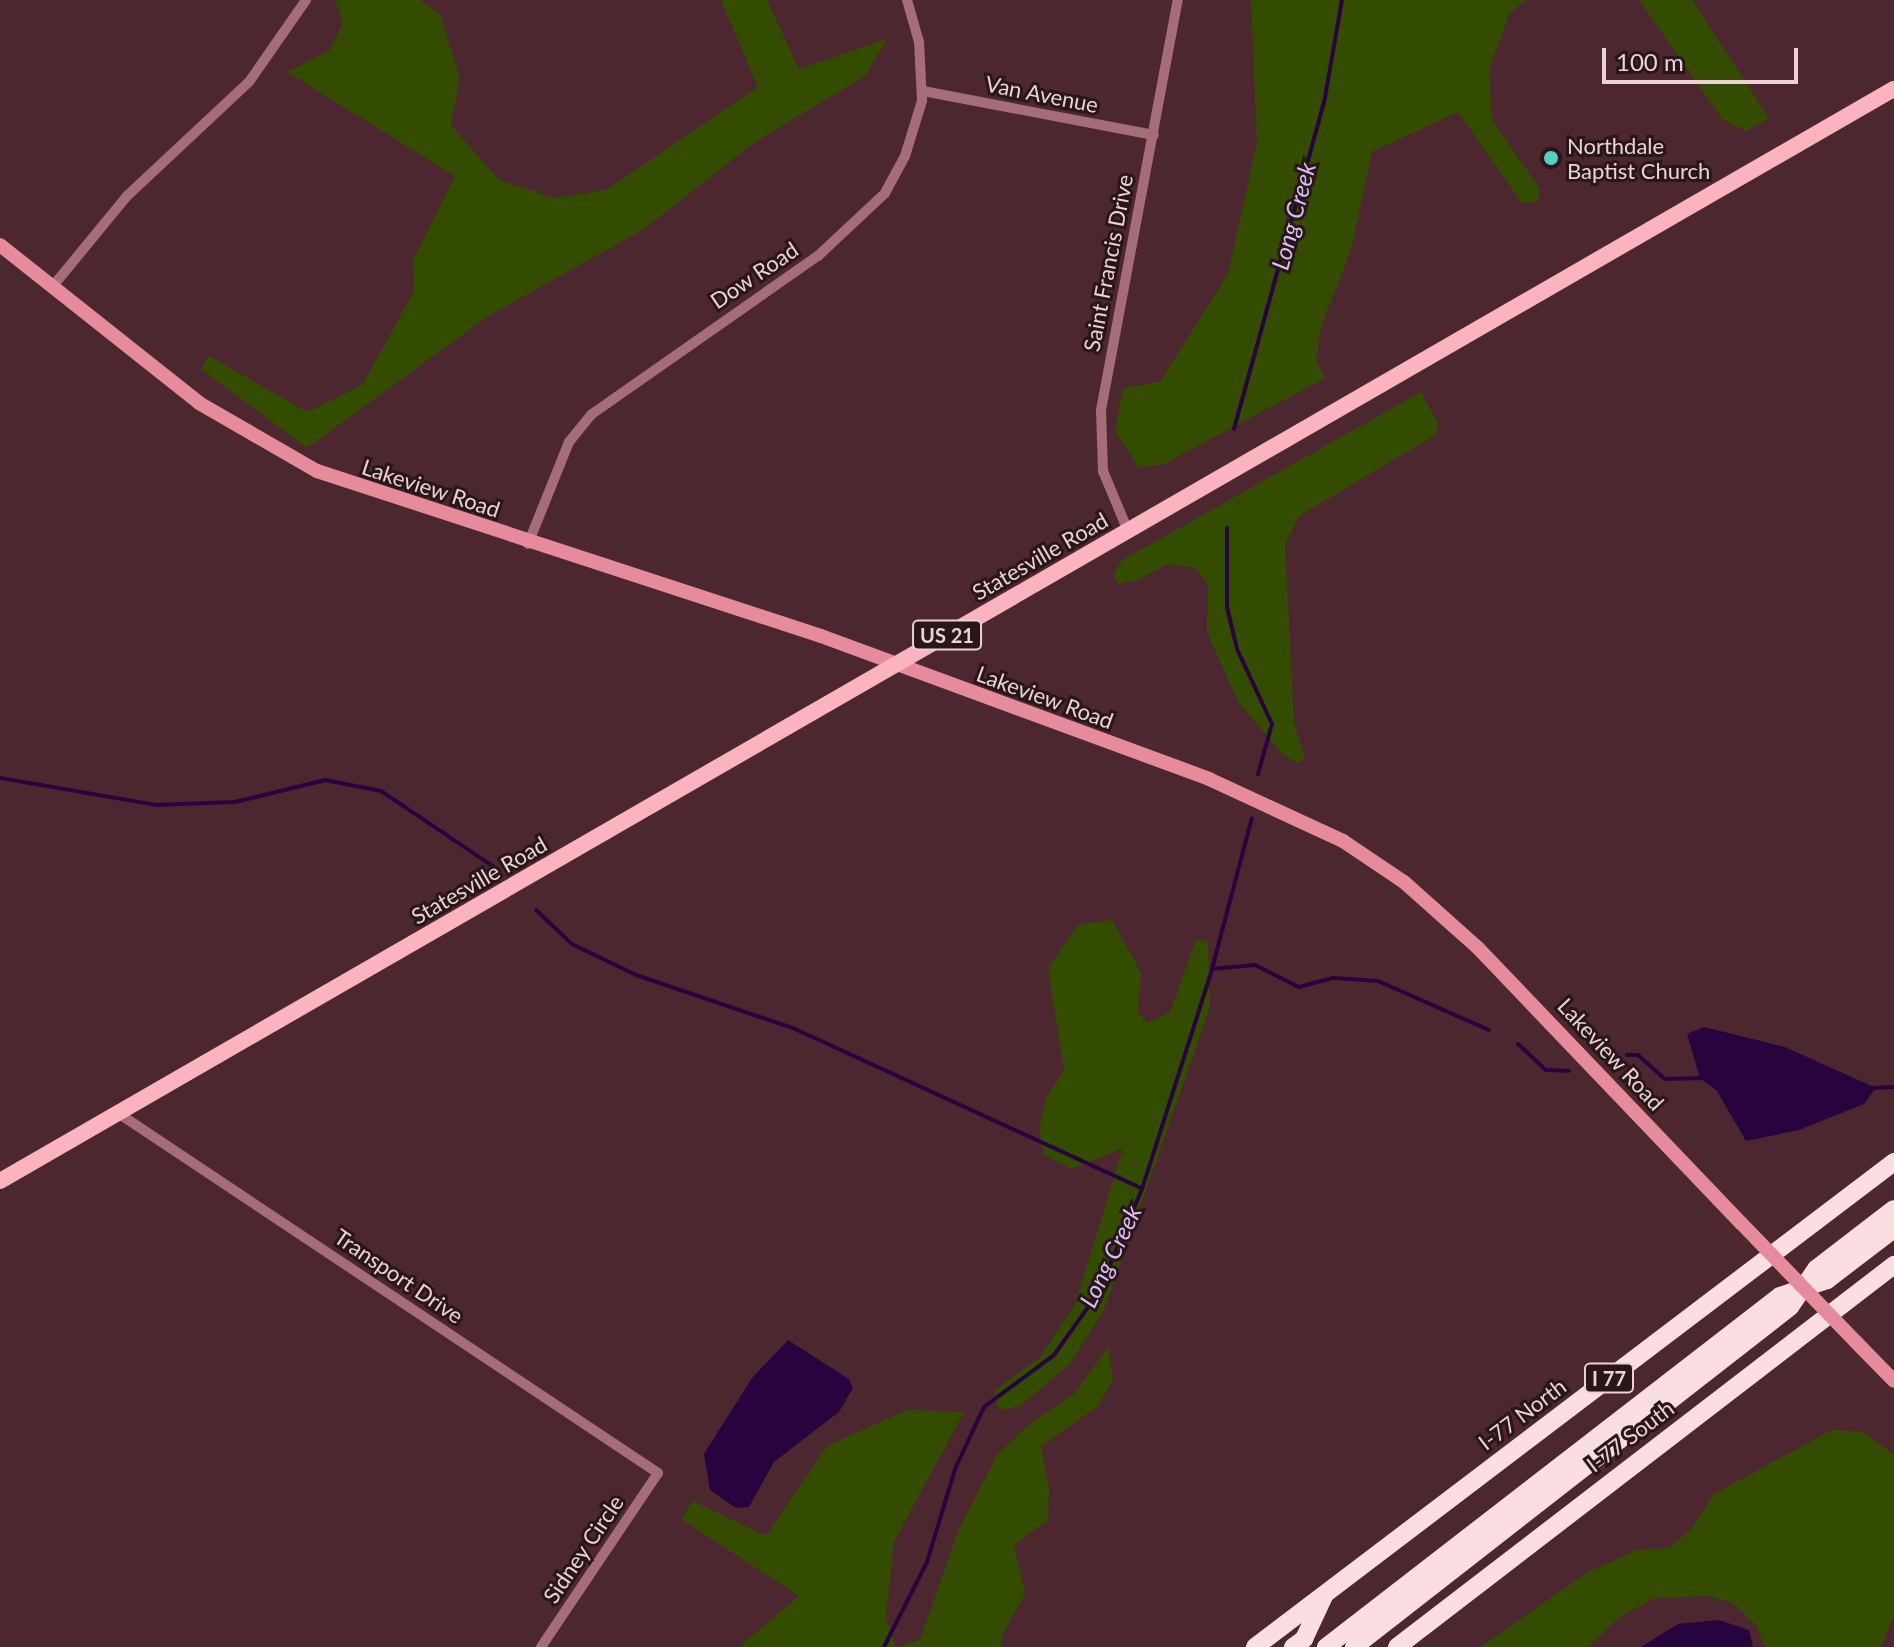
<!DOCTYPE html>
<html>
<head>
<meta charset="utf-8">
<style>
  body { margin:0 }
  #map { position:relative; width:1894px; height:1647px; overflow:hidden; background:#4d272f; font-family:Lato,sans-serif }
  div>[style] { position:absolute }
  .green>* { inset:0; background:#334c00 }
  .water>* { inset:0; background:#28043f }
  .stream>* { height:4px; margin:-2px; padding:0 2px; transform-origin:2px; border-radius:2px; background:#28043f }
  .minor>* { height:10px; margin:-5px; padding:0 5px; transform-origin:5px; border-radius:5px; background:#a56d77 }
  .secondary>* { height:14px; margin:-7px; padding:0 7px; transform-origin:7px; border-radius:7px; background:#e58b9c }
  .primary>* { height:16px; margin:-8px; padding:0 8px; transform-origin:8px; border-radius:8px; background:#fab3bf }
  .motorway>* { height:18px; margin:-9px; padding:0 9px; transform-origin:9px; border-radius:9px; background:#fbdee2 }
  .secondary-bridge>* { height:14px; margin:-7px; padding:0 7px; transform-origin:7px; border-radius:7px; background:#e58b9c }
  .dots>* { width:22px; height:22px; translate:-50% -50%; box-sizing:border-box; border:4px solid #281619; border-radius:50% }
  span { translate:-50% -50%; white-space:nowrap; text-align:center; line-height:1.15; -webkit-text-stroke:6px #281619; paint-order:stroke }
  .shield-label span { padding:2px 6px; background:#281619; border:2px solid; border-radius:6px; -webkit-text-stroke-width:0 }
  .shield-label { font-size:20px; color:#ebd2d5; font-weight:700 }
  .street-label { font-size:22px; color:#ebd2d5 }
  .poi-label { font-size:22px; color:#ebd2d5 }
  .left { translate:0 -50%; text-align:left }
  .water-label { font-size:24px; color:#dabef4; font-style:italic }
  .scale { position:absolute; left:1602px; top:48px; width:196px; height:36px; box-sizing:border-box; border:4px solid #ebd2d5; border-top:0; padding-left:10px; font-size:24px; line-height:28px; white-space:nowrap; color:#ebd2d5; -webkit-text-stroke:6px #281619; paint-order:stroke }
</style>
</head>
<body>
<div id="map">
  <div class="green">
    <i style="clip-path:polygon(335px 0,421px 0,440px 15px,460px 78px,451px 125px,499px 180px,555px 198px,606px 190px,758px 87px,721px 0,767px 0,799px 69px,887px 39px,865px 76px,755px 142px,644px 229px,487px 317px,307px 448px,201px 369px,209px 356px,307px 412px,363px 384px,414px 291px,413px 260px,455px 176px,287px 72px,330px 50px,343px 23px)"></i>
    <i style="clip-path:polygon(1251px 0,1526px 0,1510px 13px,1489px 69px,1492px 120px,1540px 189px,1538px 202px,1522px 203px,1458px 112px,1372px 152px,1351px 250px,1321px 327px,1316px 360px,1325px 378px,1164px 464px,1139px 468px,1115px 431px,1123px 388px,1160px 382px,1228px 274px,1257px 143px)"></i>
    <i style="clip-path:polygon(1639px 0,1692px 0,1769px 118px,1746px 131px,1723px 120px)"></i>
    <i style="clip-path:polygon(1421px 392px,1439px 425px,1434px 436px,1299px 516px,1285px 545px,1294px 723px,1305px 758px,1298px 763px,1284px 756px,1238px 702px,1207px 632px,1208px 585px,1196px 568px,1168px 564px,1138px 580px,1119px 584px,1113px 575px,1121px 561px)"></i>
    <i style="clip-path:polygon(1112px 920px,1141px 973px,1138px 1012px,1148px 1023px,1170px 1012px,1196px 940px,1208px 941px,1210px 1007px,1104px 1310px,1070px 1364px,1020px 1406px,999px 1410px,994px 1391px,1039px 1358px,1075px 1305px,1123px 1148px,1072px 1169px,1044px 1155px,1039px 1128px,1047px 1096px,1064px 1070px,1048px 968px,1078px 925px)"></i>
    <i style="clip-path:polygon(1108px 1347px,1113px 1380px,1097px 1407px,1041px 1446px,1049px 1487px,1048px 1520px,1014px 1545px,1025px 1594px,1001px 1637px,1002px 1647px,897px 1647px,920px 1640px,958px 1531px,997px 1455px,1026px 1427px,1075px 1393px)"></i>
    <i style="clip-path:polygon(907px 1410px,964px 1412px,894px 1542px,886px 1617px,896px 1647px,739px 1647px,799px 1596px,681px 1519px,693px 1501px,766px 1536px,827px 1446px)"></i>
    <i style="clip-path:polygon(1832px 1430px,1863px 1432px,1894px 1455px,1894px 1615px,1881px 1647px,1765px 1647px,1756px 1625px,1733px 1603px,1708px 1596px,1655px 1598px,1622px 1615px,1588px 1647px,1481px 1647px,1586px 1573px,1637px 1550px,1670px 1548px,1692px 1528px,1714px 1494px)"></i>
  </div>
  <div class="water">
    <i style="clip-path:polygon(1704px 1027px,1785px 1047px,1876px 1088px,1864px 1104px,1799px 1130px,1746px 1141px,1717px 1091px,1700px 1078px,1687px 1034px)"></i>
    <i style="clip-path:polygon(788px 1340px,849px 1379px,853px 1388px,839px 1412px,774px 1462px,749px 1507px,736px 1508px,710px 1490px,704px 1454px,752px 1378px)"></i>
    <i style="clip-path:polygon(1719px 1620px,1749px 1630px,1753px 1647px,1641px 1647px,1678px 1624px)"></i>
  </div>
  <div class="stream">
    <i style="left:1234px;top:429px;width:338px;rotate:-74.6deg"></i>
    <i style="left:1324px;top:103px;width:105px;rotate:-80.1deg"></i>
    <i style="left:1227px;top:528px;width:79px;rotate:90deg"></i>
    <i style="left:1227px;top:607px;width:43px;rotate:76.6deg"></i>
    <i style="left:1237px;top:649px;width:83px;rotate:65deg"></i>
    <i style="left:1272px;top:724px;width:52px;rotate:105.6deg"></i>
    <i style="left:0;top:778px;width:158px;rotate:9.8deg"></i>
    <i style="left:156px;top:805px;width:79px;rotate:-2.2deg"></i>
    <i style="left:235px;top:802px;width:93px;rotate:-13.7deg"></i>
    <i style="left:325px;top:780px;width:57px;rotate:11.1deg"></i>
    <i style="left:381px;top:791px;width:136px;rotate:33.9deg"></i>
    <i style="left:536px;top:910px;width:50px;rotate:43.4deg"></i>
    <i style="left:572px;top:944px;width:71px;rotate:25.8deg"></i>
    <i style="left:636px;top:975px;width:166px;rotate:18.7deg"></i>
    <i style="left:793px;top:1028px;width:383px;rotate:24.7deg"></i>
    <i style="left:1212px;top:969px;width:43px;rotate:-5.3deg"></i>
    <i style="left:1255px;top:965px;width:49px;rotate:26.6deg"></i>
    <i style="left:1299px;top:987px;width:35px;rotate:-15deg"></i>
    <i style="left:1333px;top:978px;width:45px;rotate:3.8deg"></i>
    <i style="left:1378px;top:981px;width:121px;rotate:23.8deg"></i>
    <i style="left:1518px;top:1044px;width:38px;rotate:43deg"></i>
    <i style="left:1546px;top:1070px;width:23px;rotate:2deg"></i>
    <i style="left:1627px;top:1055px;width:11px"></i>
    <i style="left:1638px;top:1055px;width:36px;rotate:42deg"></i>
    <i style="left:1665px;top:1079px;width:40px;rotate:-1.4deg"></i>
    <i style="left:1873px;top:1088px;width:21px;rotate:-3deg"></i>
    <i style="left:884px;top:1647px;width:95px;rotate:-63.2deg"></i>
    <i style="left:927px;top:1562px;width:97px;rotate:-73.2deg"></i>
    <i style="left:955px;top:1469px;width:68px;rotate:-64.9deg"></i>
    <i style="left:984px;top:1407px;width:87px;rotate:-36.6deg"></i>
    <i style="left:1054px;top:1355px;width:76px;rotate:-54.6deg"></i>
    <i style="left:1098px;top:1293px;width:113px;rotate:-67.1deg"></i>
    <i style="left:1142px;top:1189px;width:231px;rotate:-72.3deg"></i>
    <i style="left:1212px;top:969px;width:156px;rotate:-75.2deg"></i>
  </div>
  <div class="minor">
    <i style="left:923px;top:91px;width:235px;rotate:10.8deg"></i>
    <i style="left:53px;top:286px;width:117px;rotate:-50.6deg"></i>
    <i style="left:127px;top:196px;width:167px;rotate:-43.1deg"></i>
    <i style="left:249px;top:82px;width:100px;rotate:-55.2deg"></i>
    <i style="left:1128px;top:531px;width:65px;rotate:-112.6deg"></i>
    <i style="left:1103px;top:471px;width:61px;rotate:-91.9deg"></i>
    <i style="left:1101px;top:410px;width:417px;rotate:-79.4deg"></i>
    <i style="left:528px;top:544px;width:110px;rotate:-68.1deg"></i>
    <i style="left:569px;top:442px;width:36px;rotate:-51deg"></i>
    <i style="left:592px;top:414px;width:276px;rotate:-35deg"></i>
    <i style="left:818px;top:256px;width:92px;rotate:-43.2deg"></i>
    <i style="left:885px;top:193px;width:42px;rotate:-61.6deg"></i>
    <i style="left:905px;top:156px;width:58px;rotate:-72.8deg"></i>
    <i style="left:922px;top:101px;width:59px;rotate:-92.9deg"></i>
    <i style="left:919px;top:42px;width:44px;rotate:-105.9deg"></i>
    <i style="left:118px;top:1113px;width:649px;rotate:33.69deg"></i>
    <i style="left:658px;top:1473px;width:210px;rotate:123.9deg"></i>
  </div>
  <div class="secondary">
    <i style="left:0;top:245px;width:254px;rotate:38.4deg"></i>
    <i style="left:199px;top:403px;width:136px;rotate:30deg"></i>
    <i style="left:317px;top:471px;width:530px;rotate:18.13deg"></i>
    <i style="left:821px;top:636px;width:414px;rotate:20.2deg"></i>
    <i style="left:1209px;top:779px;width:148px;rotate:24.8deg"></i>
    <i style="left:1343px;top:841px;width:73px;rotate:33.9deg"></i>
    <i style="left:1404px;top:882px;width:99px;rotate:41.7deg"></i>
    <i style="left:1478px;top:948px;width:381px;rotate:46.3deg"></i>
    <i style="left:1856px;top:1342px;width:54px;rotate:45.7deg"></i>
  </div>
  <div class="primary">
    <i style="left:0;top:1181px;width:2186px;rotate:-29.97deg"></i>
  </div>
  <div class="motorway">
    <i style="left:1255px;top:1647px;width:802px;rotate:-37.2deg"></i>
    <i style="left:1293px;top:1647px;width:14px;rotate:-36deg"></i>
    <i style="left:1304px;top:1639px;width:47px;rotate:-65.1deg"></i>
    <i style="left:1326px;top:1647px;width:574px;rotate:-37.71deg"></i>
    <i style="left:1780px;top:1296px;width:50px;rotate:-18.8deg"></i>
    <i style="left:1827px;top:1280px;width:84px;rotate:-37.3deg"></i>
    <i style="left:1354px;top:1647px;width:553px;rotate:-37.95deg"></i>
    <i style="left:1790px;top:1307px;width:46px;rotate:-55.6deg"></i>
    <i style="left:1816px;top:1269px;width:98px;rotate:-37.6deg"></i>
    <i style="left:1397px;top:1647px;width:627px;rotate:-37.55deg"></i>
  </div>
  <div class="secondary-bridge">
    <i style="left:1741px;top:1223px;width:165px;rotate:46deg"></i>
  </div>
  <div class="dots">
    <i style="left:1551px;top:158px;background:#56cec4"></i>
  </div>
  <div class="shield-label">
    <span style="left:947px;top:635px">US 21</span>
    <span style="left:1609px;top:1378px">I 77</span>
  </div>
  <div class="street-label">
    <span style="left:1042px;top:94px;rotate:11deg">Van Avenue</span>
    <span style="left:1108px;top:263px;rotate:-79deg">Saint Francis Drive</span>
    <span style="left:754px;top:275px;rotate:-34deg">Dow Road</span>
    <span style="left:431px;top:488px;rotate:18deg">Lakeview Road</span>
    <span style="left:1040px;top:556px;rotate:-30deg">Statesville Road</span>
    <span style="left:1045px;top:697px;rotate:20deg">Lakeview Road</span>
    <span style="left:479px;top:880px;rotate:-30deg">Statesville Road</span>
    <span style="left:1611px;top:1054px;rotate:47deg">Lakeview Road</span>
    <span style="left:399px;top:1276px;rotate:34deg">Transport Drive</span>
    <span style="left:1522px;top:1414px;rotate:-37deg">I-77 North</span>
    <span style="left:1630px;top:1436px;rotate:-37deg">I-77 South</span>
    <span style="left:583px;top:1549px;rotate:-56deg">Sidney Circle</span>
  </div>
  <div class="poi-label">
    <span class="left" style="left:1567px;top:158px">Northdale<br>Baptist Church</span>
  </div>
  <div class="water-label">
    <span style="left:1293px;top:216px;rotate:-75deg">Long Creek</span>
    <span style="left:1110px;top:1256px;rotate:-64deg">Long Creek</span>
  </div>
  <div class="scale">100 m</div>
</div>
</body>
</html>
